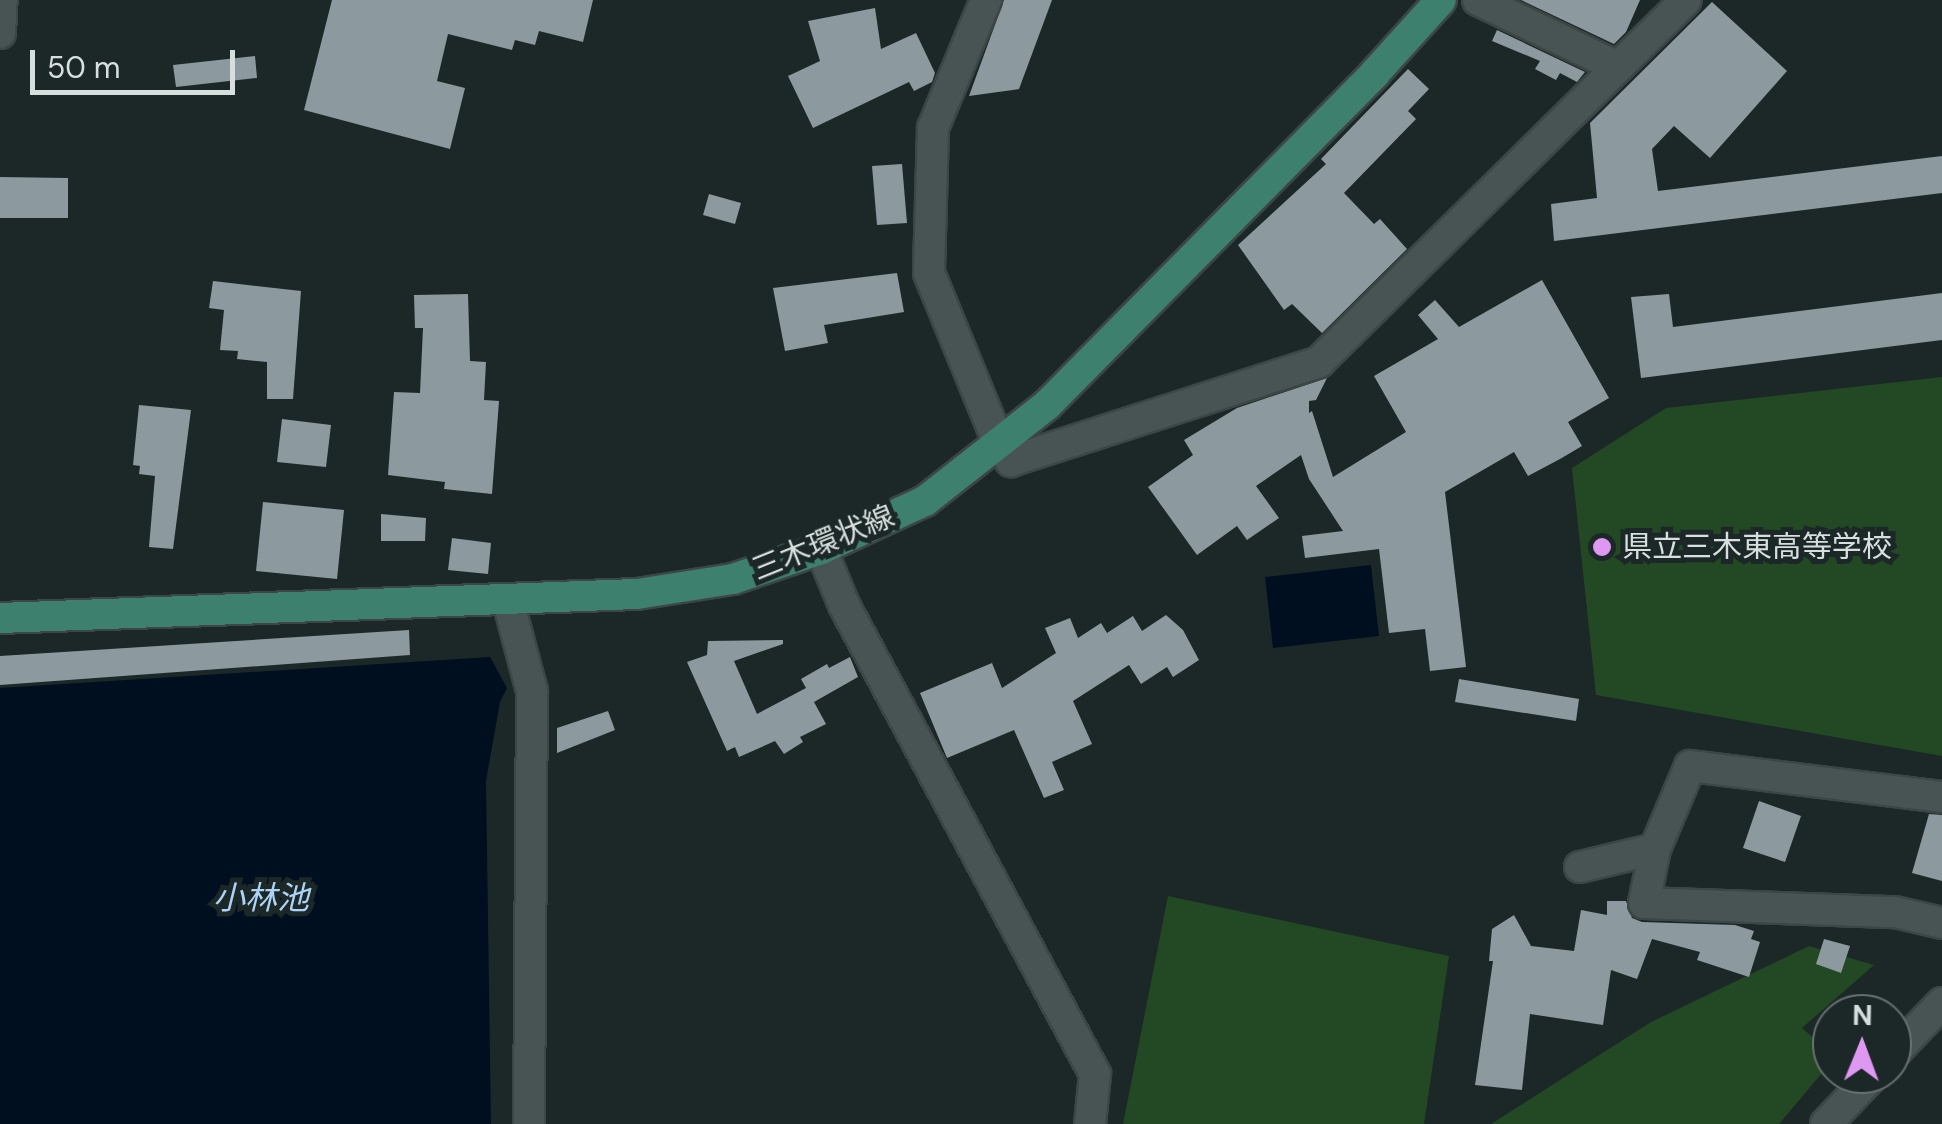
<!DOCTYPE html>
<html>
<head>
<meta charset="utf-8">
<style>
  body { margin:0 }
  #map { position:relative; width:1942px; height:1124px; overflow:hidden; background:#1c2827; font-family:"DM Sans","Noto Sans JP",sans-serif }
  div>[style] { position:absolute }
  .green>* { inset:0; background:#224824 }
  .water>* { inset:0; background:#000f1f }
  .building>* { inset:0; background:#8c999e }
  .roads { filter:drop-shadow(2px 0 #3c4646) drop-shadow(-2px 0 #3c4646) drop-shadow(0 2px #3c4646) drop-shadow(0 -2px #3c4646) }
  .minor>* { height:30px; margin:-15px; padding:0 15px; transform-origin:15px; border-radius:15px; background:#485454 }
  .major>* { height:30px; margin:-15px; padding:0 15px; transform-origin:15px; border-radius:15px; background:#3e806e }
  .dots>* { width:28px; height:28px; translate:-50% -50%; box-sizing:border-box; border:5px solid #1c2827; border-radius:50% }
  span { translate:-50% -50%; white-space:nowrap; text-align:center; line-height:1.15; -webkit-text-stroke:10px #1c2827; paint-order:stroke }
  .street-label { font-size:30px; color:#d7dede }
  .poi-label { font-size:30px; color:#d7dede }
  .left { translate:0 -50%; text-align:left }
  .water-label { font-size:32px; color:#acd3f5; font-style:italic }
  .north { position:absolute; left:1812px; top:994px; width:100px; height:100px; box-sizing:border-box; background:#1c2827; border:2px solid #677170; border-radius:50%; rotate:1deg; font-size:28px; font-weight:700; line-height:40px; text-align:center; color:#d7dede }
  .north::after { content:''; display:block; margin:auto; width:35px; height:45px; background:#de98f2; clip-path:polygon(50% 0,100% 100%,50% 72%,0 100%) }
  .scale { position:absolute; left:30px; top:50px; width:205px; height:45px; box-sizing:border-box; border:5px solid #d7dede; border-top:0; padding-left:12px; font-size:30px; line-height:35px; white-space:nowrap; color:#d7dede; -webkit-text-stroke:8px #1c2827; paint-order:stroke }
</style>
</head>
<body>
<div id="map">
  <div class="green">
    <i style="clip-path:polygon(1942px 377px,1942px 756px,1596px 695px,1572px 468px,1666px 408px)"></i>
    <i style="clip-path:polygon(1168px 896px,1449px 956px,1424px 1124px,1123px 1124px)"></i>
    <i style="clip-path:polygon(1809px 946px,1874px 965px,1802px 1028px,1832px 1054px,1832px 1061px,1779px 1124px,1491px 1124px,1651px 1022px)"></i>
  </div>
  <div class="water">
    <i style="clip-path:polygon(1371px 565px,1379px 636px,1273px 648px,1265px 577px)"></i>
    <i style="clip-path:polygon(490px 657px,507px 688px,500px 702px,486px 781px,491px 1124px,0 1124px,0 688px)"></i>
  </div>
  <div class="building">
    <i style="clip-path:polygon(332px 0,593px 0,583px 42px,539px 31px,535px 45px,515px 40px,512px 50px,448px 34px,437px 81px,465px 88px,450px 149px,304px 110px)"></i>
    <i style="clip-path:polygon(1004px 0,1052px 0,1019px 89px,969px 96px)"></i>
    <i style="clip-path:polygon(1521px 0,1640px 0,1626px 32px,1614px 44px)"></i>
    <i style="clip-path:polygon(1712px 2px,1787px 71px,1710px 158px,1674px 126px,1652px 149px,1658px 191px,1942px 156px,1942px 193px,1554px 241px,1551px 204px,1597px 198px,1590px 123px)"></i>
    <i style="clip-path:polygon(875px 8px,881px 49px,916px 33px,935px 73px,932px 82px,914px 91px,909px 82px,813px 128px,788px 76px,820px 61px,808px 21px)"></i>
    <i style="clip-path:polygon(1497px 30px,1585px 72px,1577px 82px,1560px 73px,1556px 80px,1535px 69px,1540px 61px,1492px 41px)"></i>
    <i style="clip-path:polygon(255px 56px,257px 78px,176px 87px,173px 65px)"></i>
    <i style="clip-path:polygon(1408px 69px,1429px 89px,1408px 111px,1416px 119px,1344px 193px,1374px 224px,1380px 219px,1407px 249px,1322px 333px,1292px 304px,1284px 310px,1238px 245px,1326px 164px,1321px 159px)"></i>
    <i style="clip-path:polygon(902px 164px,907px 223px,877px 225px,872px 166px)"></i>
    <i style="clip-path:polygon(0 177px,68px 178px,68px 218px,0 218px)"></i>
    <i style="clip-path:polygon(709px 194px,741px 203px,735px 224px,703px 215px)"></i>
    <i style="clip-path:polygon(897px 273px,904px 312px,824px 325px,828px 343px,785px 351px,773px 288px)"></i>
    <i style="clip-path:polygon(1542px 280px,1609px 398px,1568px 422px,1582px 446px,1560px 459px,1528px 476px,1514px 452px,1445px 492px,1466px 667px,1430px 671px,1425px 629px,1389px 633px,1379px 549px,1305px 558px,1302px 536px,1343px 531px,1309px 479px,1301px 455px,1256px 486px,1279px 518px,1247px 540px,1237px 526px,1197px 555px,1148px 487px,1193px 455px,1184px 440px,1237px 408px,1327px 378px,1316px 400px,1309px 401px,1309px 413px,1312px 411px,1333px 477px,1406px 432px,1374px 376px,1438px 339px,1418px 315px,1435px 300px,1459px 327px)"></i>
    <i style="clip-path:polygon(213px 281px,301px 291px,293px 399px,267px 399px,267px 362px,237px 359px,238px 351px,220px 350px,224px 310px,209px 308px)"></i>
    <i style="clip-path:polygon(1942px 293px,1942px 340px,1641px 378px,1631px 297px,1669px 294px,1673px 327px)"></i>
    <i style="clip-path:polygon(468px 294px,470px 361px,486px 362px,484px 400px,499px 401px,492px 494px,444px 489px,445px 482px,388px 475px,394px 392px,420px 393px,423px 328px,415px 328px,414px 295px)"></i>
    <i style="clip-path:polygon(139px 405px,191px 410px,173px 549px,149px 547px,155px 476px,139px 474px,140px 466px,133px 465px)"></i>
    <i style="clip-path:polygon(282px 419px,331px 425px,326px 467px,277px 462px)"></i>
    <i style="clip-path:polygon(263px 502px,344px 510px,337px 579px,256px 571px)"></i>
    <i style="clip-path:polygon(381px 514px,426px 518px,425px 541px,381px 541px)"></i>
    <i style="clip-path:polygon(452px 538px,491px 543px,488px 574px,448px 570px)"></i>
    <i style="clip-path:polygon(1166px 615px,1183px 630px,1199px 660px,1173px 677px,1167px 667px,1141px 684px,1129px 665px,1073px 701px,1092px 744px,1052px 762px,1064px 790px,1044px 798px,1014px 730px,947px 758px,920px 693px,992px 663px,1002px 688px,1056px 653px,1045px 628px,1070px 618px,1078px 638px,1101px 623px,1107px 633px,1133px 616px,1142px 631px)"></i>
    <i style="clip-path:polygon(409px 630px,410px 655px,0 685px,0 656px)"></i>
    <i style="clip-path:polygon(783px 640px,783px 644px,734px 661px,757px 714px,806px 688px,801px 679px,827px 664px,829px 668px,850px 657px,858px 677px,814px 702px,826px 724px,800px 737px,803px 742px,784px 754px,775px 741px,739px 757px,735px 747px,727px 751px,687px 662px,707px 655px,708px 641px)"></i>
    <i style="clip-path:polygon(1459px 679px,1579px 699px,1576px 721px,1455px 702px)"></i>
    <i style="clip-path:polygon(608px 711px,615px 730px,557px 753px,557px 728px)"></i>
    <i style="clip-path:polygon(1759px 801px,1801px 816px,1785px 862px,1743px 848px)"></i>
    <i style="clip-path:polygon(1929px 814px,1942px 815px,1942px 881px,1912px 873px)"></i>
    <i style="clip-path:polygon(1607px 901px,1626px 901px,1632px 918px,1642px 922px,1735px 925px,1754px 931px,1751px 939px,1760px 942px,1749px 977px,1697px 960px,1700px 952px,1652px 939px,1637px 979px,1611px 970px,1603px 1025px,1530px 1014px,1522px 1090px,1475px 1085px,1493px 961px,1489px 961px,1492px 929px,1514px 915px,1531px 946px,1574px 951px,1581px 910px,1607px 915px)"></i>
    <i style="clip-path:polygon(1824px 939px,1850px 946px,1841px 973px,1816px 964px)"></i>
  </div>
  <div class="roads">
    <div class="minor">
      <i style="left:986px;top:0;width:139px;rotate:112.5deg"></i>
      <i style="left:933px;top:128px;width:145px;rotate:91.6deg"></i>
      <i style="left:929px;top:273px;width:187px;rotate:67.7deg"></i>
      <i style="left:1000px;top:446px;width:19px;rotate:54deg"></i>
      <i style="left:1011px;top:461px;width:324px;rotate:-17.8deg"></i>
      <i style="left:1319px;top:362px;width:515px;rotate:-44.61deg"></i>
      <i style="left:1478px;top:0;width:155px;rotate:25.6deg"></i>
      <i style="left:0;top:33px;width:33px;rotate:-87deg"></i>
      <i style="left:821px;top:549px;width:61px;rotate:67.7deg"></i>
      <i style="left:844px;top:605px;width:532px;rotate:61.85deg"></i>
      <i style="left:1095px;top:1074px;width:50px;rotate:95.7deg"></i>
      <i style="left:508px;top:601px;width:93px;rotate:75.1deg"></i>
      <i style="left:532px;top:691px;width:433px;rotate:90.4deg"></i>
      <i style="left:1655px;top:849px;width:55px;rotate:101.5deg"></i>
      <i style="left:1644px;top:903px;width:251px;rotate:2.1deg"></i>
      <i style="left:1895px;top:912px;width:48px;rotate:13.2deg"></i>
      <i style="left:1580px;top:867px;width:77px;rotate:-13.5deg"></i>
      <i style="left:1655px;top:849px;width:90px;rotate:-67.1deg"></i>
      <i style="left:1690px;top:766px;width:254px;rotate:7deg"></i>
      <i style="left:1892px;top:1055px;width:72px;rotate:-46.1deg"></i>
      <i style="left:1826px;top:1124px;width:69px;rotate:-46.2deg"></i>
    </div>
    <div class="major">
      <i style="left:0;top:618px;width:637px;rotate:-2.16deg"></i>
      <i style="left:637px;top:594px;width:97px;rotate:-8.9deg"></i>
      <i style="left:733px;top:579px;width:93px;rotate:-18.8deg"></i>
      <i style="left:821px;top:549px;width:115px;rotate:-24.8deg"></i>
      <i style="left:925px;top:501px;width:155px;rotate:-38.2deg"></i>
      <i style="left:1047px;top:405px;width:467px;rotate:-45.3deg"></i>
      <i style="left:1375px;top:73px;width:98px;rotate:-47.9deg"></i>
    </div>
  </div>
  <div class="dots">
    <i style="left:1602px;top:547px;background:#de98f2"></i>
  </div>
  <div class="street-label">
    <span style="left:823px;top:543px;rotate:-22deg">三木環状線</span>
  </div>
  <div class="poi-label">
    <span class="left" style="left:1622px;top:547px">県立三木東高等学校</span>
  </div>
  <div class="water-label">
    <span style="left:261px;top:898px">小林池</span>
  </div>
  <div class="north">N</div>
  <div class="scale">50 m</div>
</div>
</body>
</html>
